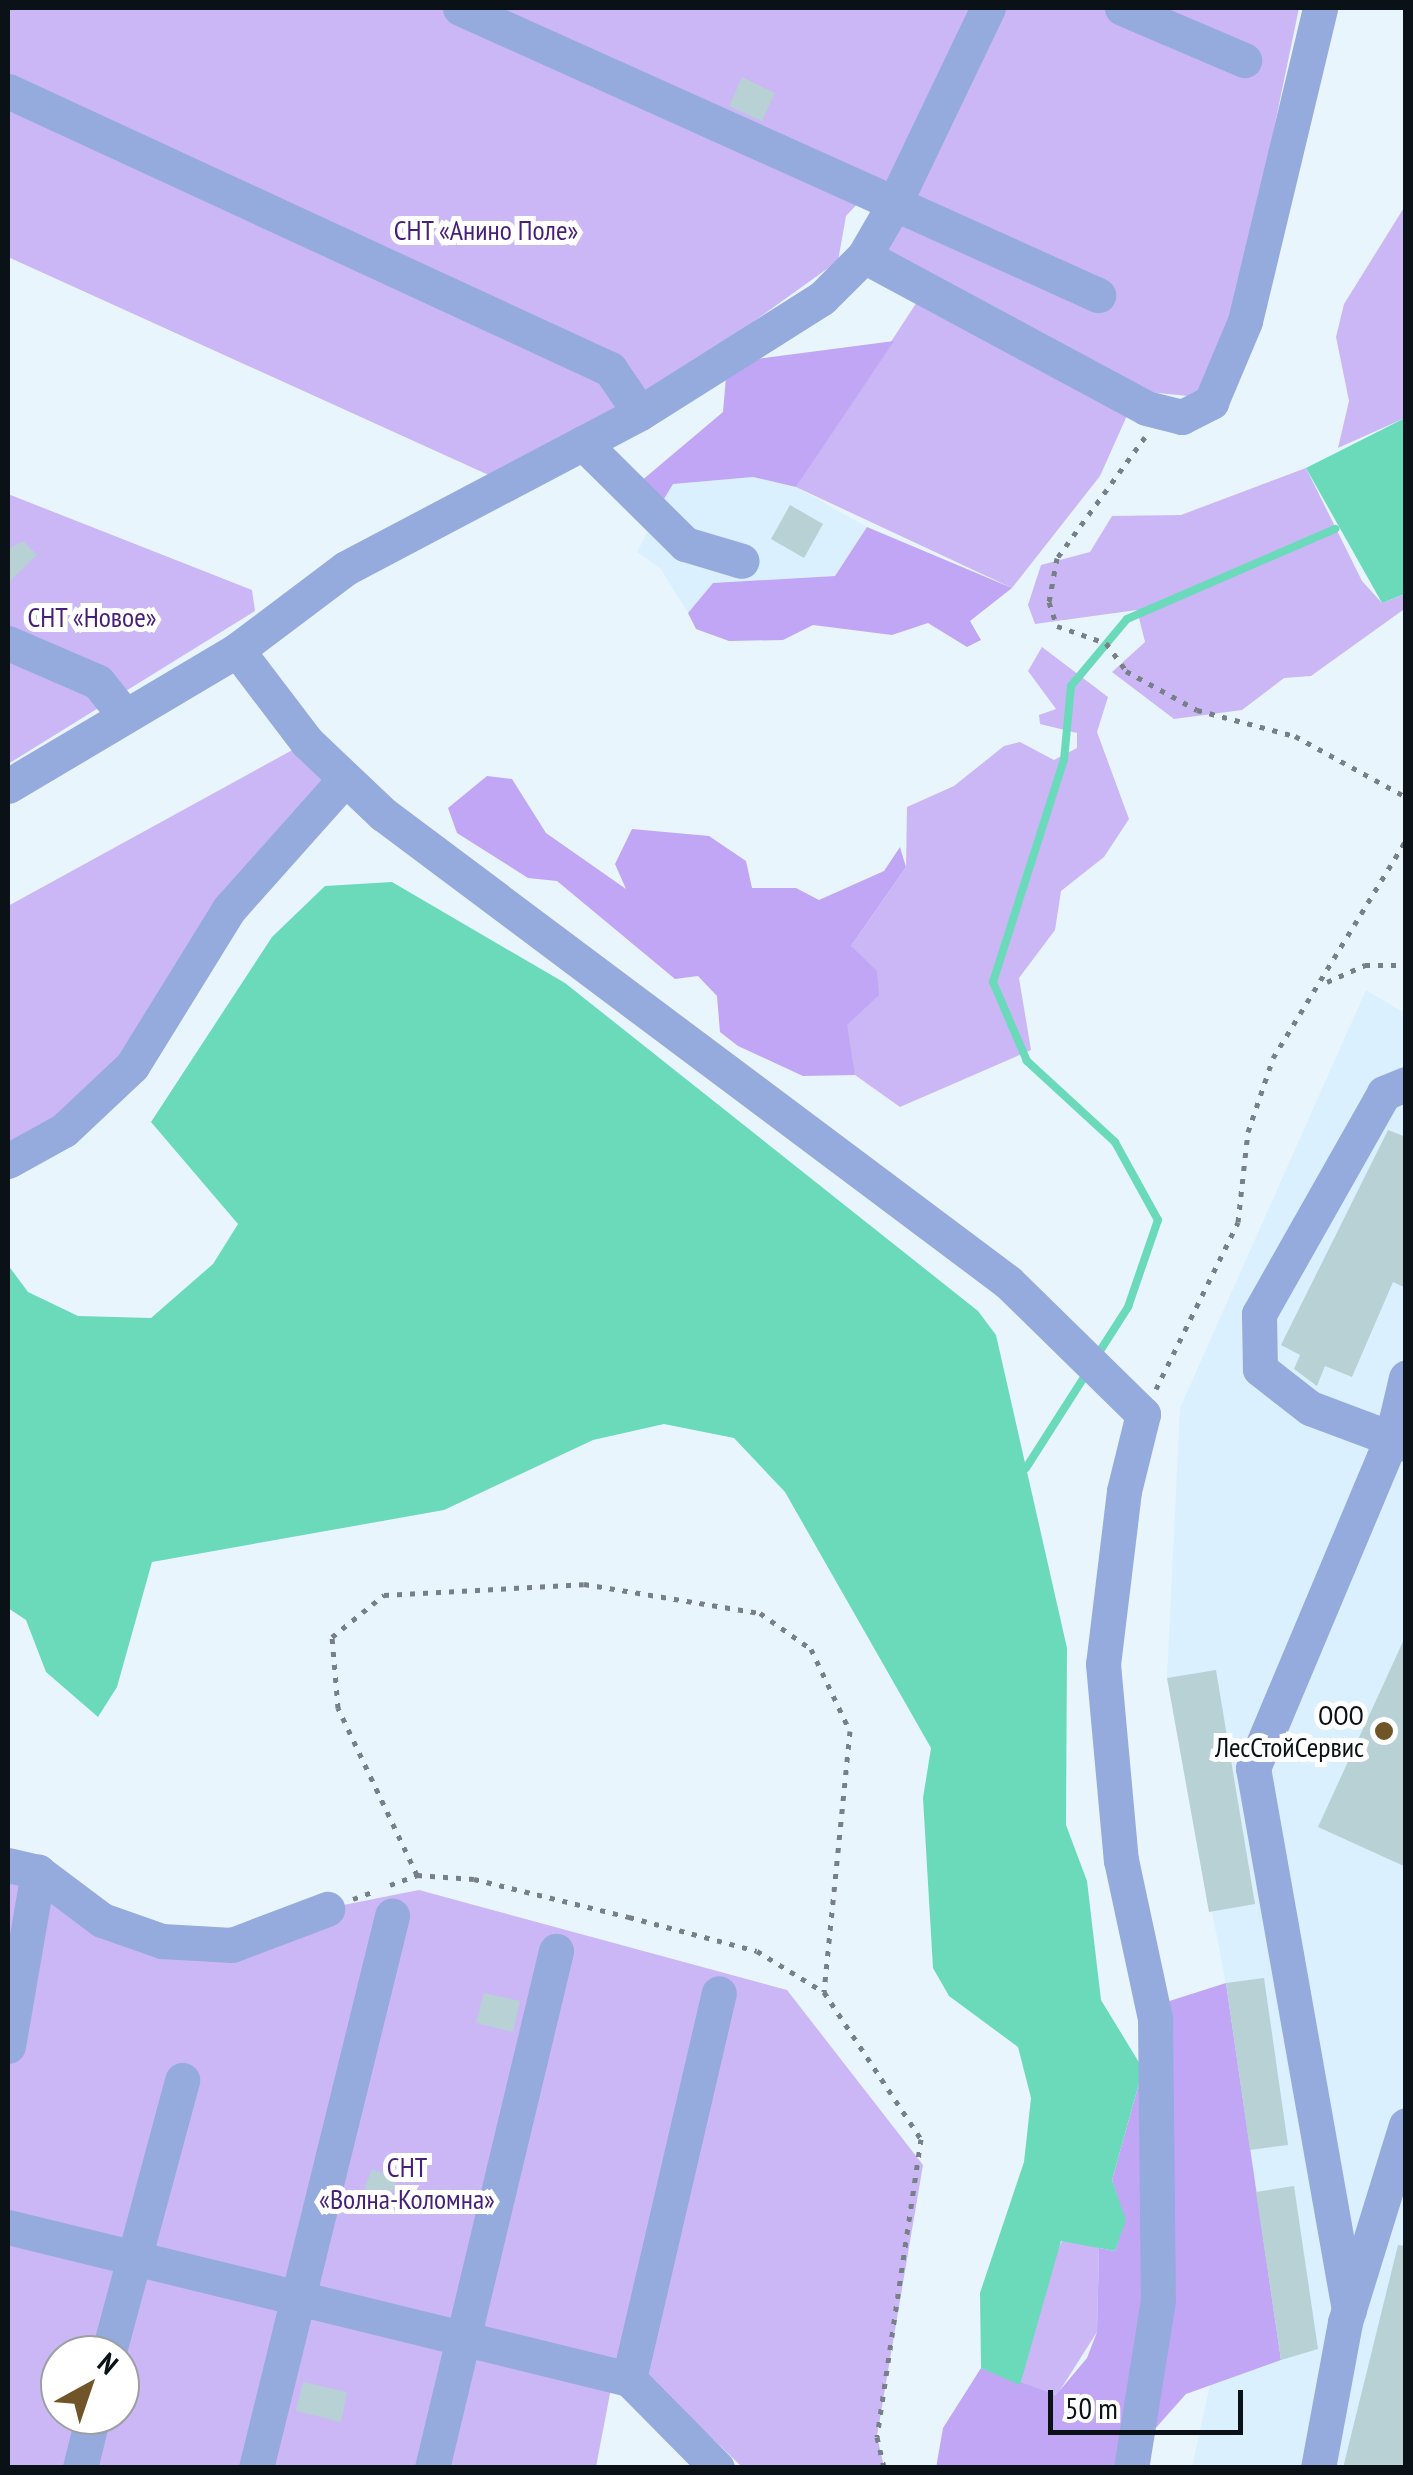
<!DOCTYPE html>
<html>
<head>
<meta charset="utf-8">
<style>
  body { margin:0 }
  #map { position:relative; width:1413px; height:2475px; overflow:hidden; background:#e9f5fd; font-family:"PT Sans Narrow",sans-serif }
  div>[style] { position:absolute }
  .built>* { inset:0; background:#daf0ff }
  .green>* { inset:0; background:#cbb7f6 }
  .forest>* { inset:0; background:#c0a6f5 }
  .water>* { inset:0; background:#6adaba }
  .stream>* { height:8px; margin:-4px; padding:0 4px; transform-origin:4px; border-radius:4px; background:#6adaba }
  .building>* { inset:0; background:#b7d1d4 }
  .path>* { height:5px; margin-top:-2.5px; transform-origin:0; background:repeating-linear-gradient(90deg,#768086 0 5px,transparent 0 13px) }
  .minor>* { height:35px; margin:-17.5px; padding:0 17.5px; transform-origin:17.5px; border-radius:17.5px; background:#95aadd }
  .dots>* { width:28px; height:28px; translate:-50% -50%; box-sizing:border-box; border:5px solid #fff; border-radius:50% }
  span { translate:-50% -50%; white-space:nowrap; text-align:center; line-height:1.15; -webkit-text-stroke:10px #fff; paint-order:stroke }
  .park-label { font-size:28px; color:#461f78 }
  .poi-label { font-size:28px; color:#0b1217 }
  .right { translate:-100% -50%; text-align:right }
  .frame { position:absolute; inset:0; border:10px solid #0b1217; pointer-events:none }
  .north { position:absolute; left:40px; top:2335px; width:100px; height:100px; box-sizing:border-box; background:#fff; border:2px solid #9da0a2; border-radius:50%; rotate:40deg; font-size:28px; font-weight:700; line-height:40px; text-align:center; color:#0b1217 }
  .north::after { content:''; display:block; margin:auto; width:35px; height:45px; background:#715528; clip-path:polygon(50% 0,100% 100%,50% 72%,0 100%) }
  .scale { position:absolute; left:1048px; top:2390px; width:195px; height:45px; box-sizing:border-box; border:5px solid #0b1217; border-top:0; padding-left:12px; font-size:30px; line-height:35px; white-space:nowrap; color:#0b1217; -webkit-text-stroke:8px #fff; paint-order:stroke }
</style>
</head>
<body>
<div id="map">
  <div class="built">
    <i style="clip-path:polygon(753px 477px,796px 487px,867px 527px,835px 576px,713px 583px,688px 613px,660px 568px,637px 552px,672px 484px)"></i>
    <i style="clip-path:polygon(1366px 990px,1406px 1014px,1405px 2467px,1192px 2467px,1210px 2385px,1281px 2360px,1226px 1984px,1167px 1678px,1180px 1408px)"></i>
  </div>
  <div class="green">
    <i style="clip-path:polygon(8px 8px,977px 8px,892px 188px,874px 186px,846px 216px,838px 261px,648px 397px,493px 477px,8px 257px)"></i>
    <i style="clip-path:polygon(999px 8px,1299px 8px,1237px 307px,1198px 397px,1138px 391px,1100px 476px,1012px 588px,796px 487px,915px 305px,924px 276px,881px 255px)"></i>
    <i style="clip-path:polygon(1405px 206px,1405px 418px,1338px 448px,1349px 401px,1336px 337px,1344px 304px)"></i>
    <i style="clip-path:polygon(1306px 468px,1362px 581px,1382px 603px,1406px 594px,1403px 610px,1311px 676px,1284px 678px,1242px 710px,1174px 719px,1112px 672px,1145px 642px,1137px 610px,1035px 624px,1028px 605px,1041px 565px,1090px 552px,1112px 516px,1181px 515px)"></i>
    <i style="clip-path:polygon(8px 494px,252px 590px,255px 611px,8px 764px)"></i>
    <i style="clip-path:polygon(1042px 647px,1108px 697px,1097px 732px,1129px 819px,1104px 857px,1061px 891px,1055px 930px,1019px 978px,1031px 1050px,900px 1107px,855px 1075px,844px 1034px,863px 965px,851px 946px,906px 867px,907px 807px,954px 786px,1004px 746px,1020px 742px,1054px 760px,1077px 748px,1077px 733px,1040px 724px,1039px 715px,1056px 709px,1028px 671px)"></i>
    <i style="clip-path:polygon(307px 742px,344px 780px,132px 1066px,8px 1161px,8px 906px)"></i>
    <i style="clip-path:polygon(evenodd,8px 1865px,162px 1941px,419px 1890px,787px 1990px,923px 2165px,877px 2436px,884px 2467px,740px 2465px,631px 2360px,612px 2383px,596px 2467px,8px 2468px,8px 1865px,60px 2355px,120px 2355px,120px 2415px,60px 2415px,60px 2355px)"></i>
    <i style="clip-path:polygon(1080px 2240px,1099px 2248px,1097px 2332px,1057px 2395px,1020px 2385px,1046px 2272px,1062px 2241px)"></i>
  </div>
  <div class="forest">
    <i style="clip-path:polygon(894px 341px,796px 487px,753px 477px,673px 484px,661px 504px,640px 482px,723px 412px,726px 377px,756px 359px)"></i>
    <i style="clip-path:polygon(867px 527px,1012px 588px,970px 621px,981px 640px,967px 647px,928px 623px,892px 635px,813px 625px,783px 640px,729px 641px,696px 629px,688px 613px,713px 583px,835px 576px)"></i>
    <i style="clip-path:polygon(487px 776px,512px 779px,546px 833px,626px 889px,615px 864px,632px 829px,709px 836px,746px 861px,752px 888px,796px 888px,819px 900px,884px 871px,900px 847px,906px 867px,851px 946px,877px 971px,879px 995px,847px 1025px,855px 1075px,803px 1076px,738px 1046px,720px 1032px,717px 996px,698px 976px,675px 979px,557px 881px,528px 878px,457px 833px,448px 808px)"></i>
    <i style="clip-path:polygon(1226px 1983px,1281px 2360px,1186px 2394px,1121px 2467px,936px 2468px,943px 2428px,981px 2368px,1056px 2395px,1087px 2358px,1097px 2332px,1099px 2248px,1115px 2251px,1125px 2220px,1112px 2180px,1143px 2069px,1138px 2011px)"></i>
  </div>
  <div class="water">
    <i style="clip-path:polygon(1405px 418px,1405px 594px,1382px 603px,1306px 468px)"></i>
    <i style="clip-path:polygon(392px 882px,565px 983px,978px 1311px,996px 1335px,1067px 1648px,1066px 1825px,1087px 1881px,1101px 2000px,1143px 2069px,1112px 2180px,1126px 2220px,1115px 2251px,1061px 2241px,1020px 2385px,981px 2368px,980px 2293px,1024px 2162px,1031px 2098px,1018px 2047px,949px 1996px,933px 1968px,923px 1798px,931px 1748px,785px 1492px,734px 1438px,664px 1424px,593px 1440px,444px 1510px,152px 1562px,117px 1687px,98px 1717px,46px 1672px,26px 1620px,8px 1608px,8px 1265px,28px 1292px,78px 1316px,151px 1318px,213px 1264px,238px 1224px,151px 1122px,272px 937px,325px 886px)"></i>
  </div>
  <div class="stream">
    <i style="left:1098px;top:1354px;width:56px;rotate:-57.4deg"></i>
    <i style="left:1128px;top:1307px;width:92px;rotate:-71deg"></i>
    <i style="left:1158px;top:1220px;width:89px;rotate:-118.9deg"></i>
    <i style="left:1115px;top:1142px;width:120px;rotate:-137.4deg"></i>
    <i style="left:1027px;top:1061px;width:86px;rotate:-113.3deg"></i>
    <i style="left:993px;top:982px;width:233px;rotate:-72.3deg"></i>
    <i style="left:1064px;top:760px;width:74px;rotate:-84.6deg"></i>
    <i style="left:1071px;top:686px;width:87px;rotate:-50.1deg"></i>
    <i style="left:1127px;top:619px;width:227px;rotate:-23.4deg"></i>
    <i style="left:1026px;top:1468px;width:112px;rotate:-57.4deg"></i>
  </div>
  <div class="building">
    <i style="clip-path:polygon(742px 77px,775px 93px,762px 121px,729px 106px)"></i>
    <i style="clip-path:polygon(790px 505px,823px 524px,804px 558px,771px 539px)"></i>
    <i style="clip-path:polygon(23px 541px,37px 555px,8px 583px,8px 549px)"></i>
    <i style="clip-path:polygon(1388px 1130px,1406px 1137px,1406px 1288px,1393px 1282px,1352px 1377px,1325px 1366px,1317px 1386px,1294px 1369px,1300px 1355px,1281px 1345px)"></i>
    <i style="clip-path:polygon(1406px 1635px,1406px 1867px,1318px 1827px)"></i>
    <i style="clip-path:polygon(1216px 1670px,1255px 1904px,1209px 1912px,1167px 1678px)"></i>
    <i style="clip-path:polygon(1264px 1978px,1288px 2145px,1250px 2150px,1226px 1983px)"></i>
    <i style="clip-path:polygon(484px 1993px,520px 2001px,513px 2032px,476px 2023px)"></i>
    <i style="clip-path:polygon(372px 2169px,397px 2179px,387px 2206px,362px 2196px)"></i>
    <i style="clip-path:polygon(1294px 2186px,1318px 2349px,1281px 2360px,1256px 2192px)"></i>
    <i style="clip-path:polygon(1398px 2245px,1406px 2246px,1406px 2468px,1343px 2468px)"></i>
    <i style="clip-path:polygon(303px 2382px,347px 2392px,341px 2422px,296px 2411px)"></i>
  </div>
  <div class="path">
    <i style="left:1145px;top:437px;width:150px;rotate:126deg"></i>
    <i style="left:1057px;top:558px;width:45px;rotate:100.3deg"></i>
    <i style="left:1049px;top:602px;width:25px;rotate:72deg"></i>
    <i style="left:1057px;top:626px;width:52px;rotate:19.1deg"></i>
    <i style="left:1106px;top:643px;width:34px;rotate:54deg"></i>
    <i style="left:1126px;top:671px;width:81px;rotate:28.8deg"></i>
    <i style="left:1197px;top:710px;width:101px;rotate:14.9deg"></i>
    <i style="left:1295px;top:736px;width:127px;rotate:28.8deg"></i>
    <i style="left:1327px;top:982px;width:42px;rotate:-24.1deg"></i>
    <i style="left:1365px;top:965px;width:41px"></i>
    <i style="left:1156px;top:1389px;width:186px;rotate:-63.8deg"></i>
    <i style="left:1238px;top:1222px;width:91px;rotate:-83.7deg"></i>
    <i style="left:1248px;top:1132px;width:78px;rotate:-71.3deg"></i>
    <i style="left:1273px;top:1058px;width:255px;rotate:-58.6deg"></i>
    <i style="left:417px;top:1875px;width:185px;rotate:-115.3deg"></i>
    <i style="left:338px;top:1708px;width:71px;rotate:-94.8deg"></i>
    <i style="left:332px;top:1637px;width:67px;rotate:-38.9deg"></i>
    <i style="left:384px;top:1595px;width:200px;rotate:-3.1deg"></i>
    <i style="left:584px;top:1584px;width:178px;rotate:9.4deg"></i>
    <i style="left:760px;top:1613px;width:62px;rotate:35.2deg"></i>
    <i style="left:811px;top:1649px;width:91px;rotate:64.6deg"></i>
    <i style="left:850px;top:1731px;width:262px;rotate:95.7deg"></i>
    <i style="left:390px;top:1885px;width:29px;rotate:-20deg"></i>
    <i style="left:417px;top:1875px;width:57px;rotate:4deg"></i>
    <i style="left:474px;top:1879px;width:160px;rotate:13.8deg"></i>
    <i style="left:629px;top:1917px;width:132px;rotate:14.9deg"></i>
    <i style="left:757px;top:1951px;width:79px;rotate:31.5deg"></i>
    <i style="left:824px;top:1992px;width:176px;rotate:56.6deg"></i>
    <i style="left:921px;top:2139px;width:301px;rotate:98.4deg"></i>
    <i style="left:877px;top:2437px;width:32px;rotate:77deg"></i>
    <i style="left:353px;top:1899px;width:23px;rotate:-20deg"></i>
  </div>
  <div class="minor">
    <i style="left:460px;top:8px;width:700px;rotate:24.22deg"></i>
    <i style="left:1122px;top:8px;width:133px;rotate:23.1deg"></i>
    <i style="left:8px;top:91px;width:663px;rotate:24.79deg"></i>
    <i style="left:610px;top:369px;width:53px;rotate:55.7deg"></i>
    <i style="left:864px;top:256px;width:320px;rotate:28.3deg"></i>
    <i style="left:1146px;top:408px;width:37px;rotate:14deg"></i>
    <i style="left:1182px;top:417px;width:33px;rotate:-27deg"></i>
    <i style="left:1211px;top:402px;width:88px;rotate:-67.2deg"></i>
    <i style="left:1245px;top:321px;width:322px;rotate:-76.5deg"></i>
    <i style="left:583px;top:443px;width:144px;rotate:44.7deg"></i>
    <i style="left:685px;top:544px;width:59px;rotate:16.6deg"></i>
    <i style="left:8px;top:643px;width:98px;rotate:23.4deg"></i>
    <i style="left:98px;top:682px;width:43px;rotate:51.5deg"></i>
    <i style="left:237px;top:650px;width:116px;rotate:52.7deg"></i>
    <i style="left:307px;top:742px;width:105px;rotate:43.5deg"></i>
    <i style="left:383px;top:814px;width:781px;rotate:36.83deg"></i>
    <i style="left:1008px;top:1282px;width:189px;rotate:44.4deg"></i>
    <i style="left:1143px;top:1414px;width:79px;rotate:103.9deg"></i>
    <i style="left:1124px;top:1491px;width:174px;rotate:96.9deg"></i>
    <i style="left:1103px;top:1664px;width:197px;rotate:84.8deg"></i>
    <i style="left:1121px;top:1860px;width:163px;rotate:77.9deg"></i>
    <i style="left:1155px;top:2019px;width:281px;rotate:89.4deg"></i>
    <i style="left:1158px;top:2300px;width:170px;rotate:99.1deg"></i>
    <i style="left:8px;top:786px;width:266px;rotate:-30.7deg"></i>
    <i style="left:237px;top:650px;width:136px;rotate:-37deg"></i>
    <i style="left:346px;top:568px;width:332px;rotate:-27.8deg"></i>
    <i style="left:640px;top:413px;width:215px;rotate:-32.3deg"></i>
    <i style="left:822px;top:298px;width:59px;rotate:-45deg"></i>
    <i style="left:864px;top:256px;width:58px;rotate:-59.9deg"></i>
    <i style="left:893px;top:206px;width:220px;rotate:-64.4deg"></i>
    <i style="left:1406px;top:1084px;width:24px;rotate:158deg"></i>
    <i style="left:1384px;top:1093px;width:254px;rotate:119.5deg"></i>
    <i style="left:1259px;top:1314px;width:55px;rotate:89deg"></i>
    <i style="left:1260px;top:1369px;width:63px;rotate:38deg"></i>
    <i style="left:1310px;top:1408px;width:103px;rotate:20.6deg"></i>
    <i style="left:8px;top:1161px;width:64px;rotate:-29deg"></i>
    <i style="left:64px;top:1130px;width:93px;rotate:-43.3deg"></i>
    <i style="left:132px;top:1066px;width:185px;rotate:-58.3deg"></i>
    <i style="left:229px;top:909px;width:173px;rotate:-48.3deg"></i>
    <i style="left:8px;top:1865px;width:31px;rotate:13deg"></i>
    <i style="left:38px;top:1872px;width:80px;rotate:36.9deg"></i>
    <i style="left:102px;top:1920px;width:64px;rotate:19.3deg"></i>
    <i style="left:162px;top:1941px;width:70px;rotate:3.3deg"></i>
    <i style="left:232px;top:1945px;width:102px;rotate:-20.8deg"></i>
    <i style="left:8px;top:2046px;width:177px;rotate:-80.2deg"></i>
    <i style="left:8px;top:2227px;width:639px;rotate:13.75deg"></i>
    <i style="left:629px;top:2379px;width:125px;rotate:45.3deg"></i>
    <i style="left:1349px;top:2310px;width:550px;rotate:-100.04deg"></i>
    <i style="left:1253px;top:1768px;width:359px;rotate:-67.2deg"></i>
    <i style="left:1392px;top:1437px;width:61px;rotate:-76.7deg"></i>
    <i style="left:108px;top:2355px;width:285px;rotate:-74.9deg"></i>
    <i style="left:629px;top:2379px;width:396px;rotate:-76.9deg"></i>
    <i style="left:80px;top:2468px;width:55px;rotate:-76.2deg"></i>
    <i style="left:256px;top:2468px;width:569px;rotate:-76.16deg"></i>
    <i style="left:432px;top:2468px;width:532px;rotate:-76.51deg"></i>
    <i style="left:1318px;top:2468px;width:148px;rotate:-79.5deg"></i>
    <i style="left:1345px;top:2322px;width:206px;rotate:-72.8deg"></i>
  </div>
  <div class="dots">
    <i style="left:1384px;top:1731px;background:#715528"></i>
  </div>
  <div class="park-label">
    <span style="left:486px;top:230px">СНТ «Анино Поле»</span>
    <span style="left:92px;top:617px">СНТ «Новое»</span>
    <span style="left:407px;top:2183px">СНТ<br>«Волна-Коломна»</span>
  </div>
  <div class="poi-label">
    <span class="right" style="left:1364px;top:1731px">ООО<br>ЛесСтойСервис</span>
  </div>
  <div class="frame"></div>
  <div class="north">N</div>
  <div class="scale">50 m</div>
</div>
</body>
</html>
